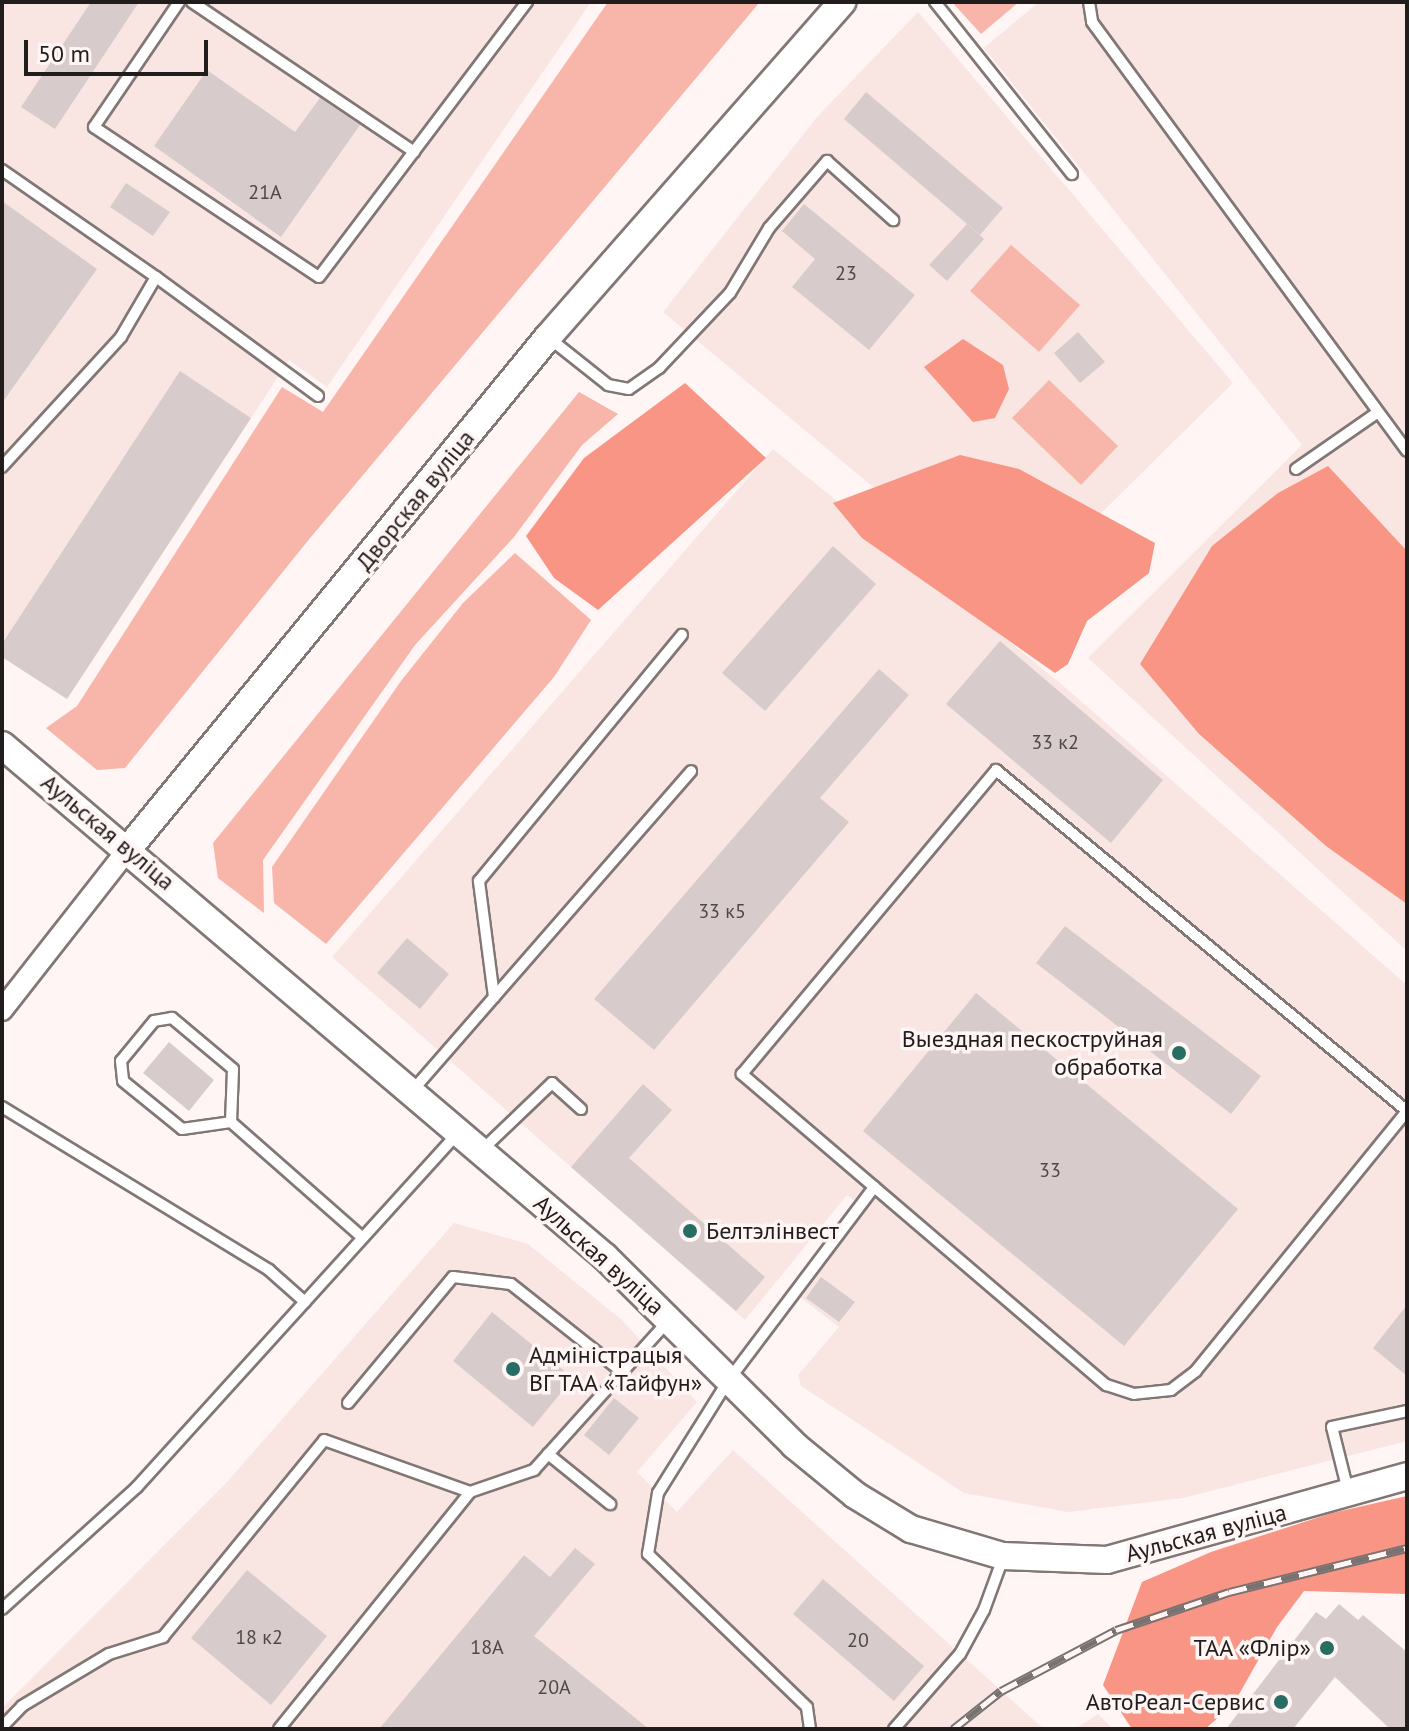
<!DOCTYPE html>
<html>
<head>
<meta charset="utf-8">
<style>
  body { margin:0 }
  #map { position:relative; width:1409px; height:1731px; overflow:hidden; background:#fef5f4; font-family:"PT Sans",sans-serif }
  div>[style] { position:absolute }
  .built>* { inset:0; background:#f9e6e2 }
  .green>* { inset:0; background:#f8b5aa }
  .forest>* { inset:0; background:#f99585 }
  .building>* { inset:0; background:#d7cccb }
  .roads { filter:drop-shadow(2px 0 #817775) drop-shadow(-2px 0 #817775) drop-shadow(0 2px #817775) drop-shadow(0 -2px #817775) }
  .service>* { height:10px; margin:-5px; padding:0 5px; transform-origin:5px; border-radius:5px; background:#fff }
  .minor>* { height:20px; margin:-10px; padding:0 10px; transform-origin:10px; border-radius:10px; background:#fff }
  .tertiary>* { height:26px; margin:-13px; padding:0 13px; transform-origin:13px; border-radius:13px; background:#fff }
  .rail>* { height:9px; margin-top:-4.5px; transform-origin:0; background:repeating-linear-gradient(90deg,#fef5f4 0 18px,#787271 0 36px); box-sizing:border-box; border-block:2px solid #787271 }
  .dots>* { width:22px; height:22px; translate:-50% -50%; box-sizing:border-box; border:4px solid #fef5f4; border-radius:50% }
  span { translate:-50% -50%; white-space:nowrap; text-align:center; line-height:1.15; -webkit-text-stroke:7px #fef5f4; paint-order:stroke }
  .number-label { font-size:20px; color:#4e4948 }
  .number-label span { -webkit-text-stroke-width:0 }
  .street-label { font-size:24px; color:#211d1d }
  .poi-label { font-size:24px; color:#211d1d }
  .right { translate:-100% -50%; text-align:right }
  .left { translate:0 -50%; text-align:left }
  .frame { position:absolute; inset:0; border:4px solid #211d1d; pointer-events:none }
  .scale { position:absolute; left:24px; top:40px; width:184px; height:36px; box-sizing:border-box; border:4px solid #211d1d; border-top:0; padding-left:10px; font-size:24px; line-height:28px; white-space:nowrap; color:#211d1d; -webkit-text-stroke:6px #fef5f4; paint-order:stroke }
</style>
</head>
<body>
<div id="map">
  <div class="built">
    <i style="clip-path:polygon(2px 2px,591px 2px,327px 387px,289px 360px,67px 699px,2px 657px)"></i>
    <i style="clip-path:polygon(1039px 2px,1407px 2px,1407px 951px,1088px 658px,1302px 445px,984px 48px)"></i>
    <i style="clip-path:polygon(918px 12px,1233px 383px,1011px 602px,663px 312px,817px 117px)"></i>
    <i style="clip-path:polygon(773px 449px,1060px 683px,1407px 985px,1407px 1441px,1183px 1498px,1068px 1512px,964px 1493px,801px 1386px,798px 1375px,839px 1327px,801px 1298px,866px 1209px,847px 1195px,745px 1320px,332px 957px)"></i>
    <i style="clip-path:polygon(454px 1223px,528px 1244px,622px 1320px,697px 1402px,637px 1472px,677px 1512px,733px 1450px,1044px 1729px,2px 1729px,2px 1708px,227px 1482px)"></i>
    <i style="clip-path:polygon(1098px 1714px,1113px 1729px,1075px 1729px)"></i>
  </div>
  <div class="green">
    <i style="clip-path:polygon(608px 2px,759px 3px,306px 543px,125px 768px,97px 770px,46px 728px,77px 706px,282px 387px,323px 412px)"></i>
    <i style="clip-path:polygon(952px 2px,1019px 2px,981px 34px)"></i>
    <i style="clip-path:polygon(1011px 245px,1080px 305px,1039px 352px,970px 291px)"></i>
    <i style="clip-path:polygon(1049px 380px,1118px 446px,1081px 485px,1012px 418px)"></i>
    <i style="clip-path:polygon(579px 392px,618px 414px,582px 445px,514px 537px,415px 645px,263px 860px,264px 913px,218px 878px,213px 843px)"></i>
    <i style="clip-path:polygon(515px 553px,591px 620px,554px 677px,326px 944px,274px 903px,272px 867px,401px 681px,463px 603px)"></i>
  </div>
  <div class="forest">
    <i style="clip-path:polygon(963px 339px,1003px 365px,1009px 389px,995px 418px,973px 422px,924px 367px)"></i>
    <i style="clip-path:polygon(685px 383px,766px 458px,598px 610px,554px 578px,526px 536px,584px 458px)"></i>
    <i style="clip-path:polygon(960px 455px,1019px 469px,1155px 543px,1149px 573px,1087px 621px,1068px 664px,1055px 673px,862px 538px,833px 503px)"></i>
    <i style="clip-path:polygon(1328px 466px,1407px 551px,1407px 904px,1326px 846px,1199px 734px,1140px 664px,1212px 546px,1278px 493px)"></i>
    <i style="clip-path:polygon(1407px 1496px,1407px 1594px,1304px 1591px,1277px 1627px,1233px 1705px,1205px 1729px,1132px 1729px,1103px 1685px,1142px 1582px,1211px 1552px,1332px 1513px)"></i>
  </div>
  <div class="building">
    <i style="clip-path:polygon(91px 2px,139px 2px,55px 129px,21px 107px)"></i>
    <i style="clip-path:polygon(207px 70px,295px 132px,320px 98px,360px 125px,281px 237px,154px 146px)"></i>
    <i style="clip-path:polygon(866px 92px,1003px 208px,980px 235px,844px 119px)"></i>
    <i style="clip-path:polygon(126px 183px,170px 212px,153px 236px,110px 207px)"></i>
    <i style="clip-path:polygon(2px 201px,97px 269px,2px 403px)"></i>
    <i style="clip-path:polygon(804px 204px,915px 295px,869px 350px,792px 287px,815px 259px,782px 231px)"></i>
    <i style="clip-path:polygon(967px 224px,984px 239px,947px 281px,929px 265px)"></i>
    <i style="clip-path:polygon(1078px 332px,1105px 362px,1080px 383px,1054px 353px)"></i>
    <i style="clip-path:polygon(180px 371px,251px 418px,67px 699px,2px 657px,2px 644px)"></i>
    <i style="clip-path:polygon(833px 546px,876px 584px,765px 711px,722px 673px)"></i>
    <i style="clip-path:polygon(1000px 641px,1163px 780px,1111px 843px,946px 704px)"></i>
    <i style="clip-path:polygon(879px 669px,909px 695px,820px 798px,849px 822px,654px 1050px,594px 999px)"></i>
    <i style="clip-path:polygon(1065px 926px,1261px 1076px,1231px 1114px,1036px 963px)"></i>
    <i style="clip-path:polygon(407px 938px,449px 974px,420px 1009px,377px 973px)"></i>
    <i style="clip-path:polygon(976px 993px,1238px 1209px,1124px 1346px,863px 1131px)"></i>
    <i style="clip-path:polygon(169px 1042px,214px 1080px,189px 1111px,143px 1073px)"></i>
    <i style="clip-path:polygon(643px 1084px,672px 1110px,629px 1158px,765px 1277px,736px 1311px,571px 1167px)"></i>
    <i style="clip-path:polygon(821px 1277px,855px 1302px,839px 1322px,806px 1298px)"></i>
    <i style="clip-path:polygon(1407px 1305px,1407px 1376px,1373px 1348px)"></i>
    <i style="clip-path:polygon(492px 1312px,573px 1378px,533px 1427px,453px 1361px)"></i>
    <i style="clip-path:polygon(614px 1398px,639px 1418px,609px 1455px,584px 1435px)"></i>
    <i style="clip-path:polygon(575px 1548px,595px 1564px,534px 1636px,649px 1729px,379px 1729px,524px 1555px,550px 1577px)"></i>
    <i style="clip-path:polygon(247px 1570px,327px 1636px,271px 1705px,191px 1638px)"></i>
    <i style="clip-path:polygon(823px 1579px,924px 1666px,894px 1701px,793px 1614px)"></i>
    <i style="clip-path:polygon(1339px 1604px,1358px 1620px,1363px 1615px,1407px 1652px,1407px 1729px,1390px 1729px,1335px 1677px,1293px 1729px,1226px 1729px,1316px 1612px,1326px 1619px)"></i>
  </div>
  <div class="roads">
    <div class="service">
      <i style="left:179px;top:2px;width:151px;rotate:124.2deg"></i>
      <i style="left:94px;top:127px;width:270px;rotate:33.7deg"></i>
      <i style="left:319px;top:277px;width:345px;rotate:-52.9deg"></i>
      <i style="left:192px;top:2px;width:268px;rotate:34deg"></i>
      <i style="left:935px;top:2px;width:220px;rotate:51.5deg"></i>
      <i style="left:1089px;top:2px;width:20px;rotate:81deg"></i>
      <i style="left:1092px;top:22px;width:532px;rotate:53.71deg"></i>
      <i style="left:2px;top:170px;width:188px;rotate:34.8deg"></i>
      <i style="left:156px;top:277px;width:69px;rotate:120.3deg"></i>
      <i style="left:121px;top:337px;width:176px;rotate:132.5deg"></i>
      <i style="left:156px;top:277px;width:201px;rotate:36.3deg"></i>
      <i style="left:549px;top:338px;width:75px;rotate:38.5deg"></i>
      <i style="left:608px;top:385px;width:21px;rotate:11deg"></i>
      <i style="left:629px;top:389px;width:37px;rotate:-35deg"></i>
      <i style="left:659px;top:368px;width:103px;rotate:-46.6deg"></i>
      <i style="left:730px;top:293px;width:76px;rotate:-59deg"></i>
      <i style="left:769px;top:228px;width:89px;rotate:-49.1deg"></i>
      <i style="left:827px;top:161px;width:89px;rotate:41.8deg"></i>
      <i style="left:1296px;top:469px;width:98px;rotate:-34.7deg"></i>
      <i style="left:996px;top:770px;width:534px;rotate:39.68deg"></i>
      <i style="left:1407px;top:1111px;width:335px;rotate:129.1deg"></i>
      <i style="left:1196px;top:1371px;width:31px;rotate:143deg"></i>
      <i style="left:1171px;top:1390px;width:37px;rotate:174deg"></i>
      <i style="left:1134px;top:1394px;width:29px;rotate:-162deg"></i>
      <i style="left:1106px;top:1385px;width:479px;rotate:-139.5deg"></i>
      <i style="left:742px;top:1074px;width:396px;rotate:-50.1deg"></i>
      <i style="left:494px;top:997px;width:117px;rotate:-97.4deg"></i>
      <i style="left:479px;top:881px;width:319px;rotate:-50.5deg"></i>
      <i style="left:413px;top:1090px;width:423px;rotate:-48.9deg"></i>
      <i style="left:2px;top:1107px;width:313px;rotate:31.4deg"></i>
      <i style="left:269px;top:1270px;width:48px;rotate:41.6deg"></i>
      <i style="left:231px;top:1122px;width:53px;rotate:-87.8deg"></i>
      <i style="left:233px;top:1069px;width:80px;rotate:-140.1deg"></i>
      <i style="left:172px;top:1018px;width:18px;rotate:171deg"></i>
      <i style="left:154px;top:1021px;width:52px;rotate:129.5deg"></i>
      <i style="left:121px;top:1061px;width:20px;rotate:84deg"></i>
      <i style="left:123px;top:1081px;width:76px;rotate:39.1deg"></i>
      <i style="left:182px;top:1129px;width:49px;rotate:-8.1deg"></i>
      <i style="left:231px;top:1122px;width:174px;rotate:41.3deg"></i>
      <i style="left:482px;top:1150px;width:97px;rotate:-43.7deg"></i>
      <i style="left:552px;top:1083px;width:39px;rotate:42deg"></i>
      <i style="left:348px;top:1403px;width:164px;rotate:-50.2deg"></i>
      <i style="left:453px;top:1277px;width:58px;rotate:6.9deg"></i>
      <i style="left:511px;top:1284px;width:142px;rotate:38.4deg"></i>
      <i style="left:548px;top:1454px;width:80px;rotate:38.9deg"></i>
      <i style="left:1348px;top:1491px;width:66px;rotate:-104deg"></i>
      <i style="left:1332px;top:1427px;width:77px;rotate:-12deg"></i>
      <i style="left:2px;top:1609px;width:182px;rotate:-42.1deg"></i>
      <i style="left:137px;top:1487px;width:476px;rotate:-47.8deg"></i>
      <i style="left:2px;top:1727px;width:29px;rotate:-46deg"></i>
      <i style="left:22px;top:1706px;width:101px;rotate:-30.9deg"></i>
      <i style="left:109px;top:1654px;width:57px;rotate:-17.5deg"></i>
      <i style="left:163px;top:1637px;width:254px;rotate:-50.7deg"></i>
      <i style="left:324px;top:1440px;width:155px;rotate:19.6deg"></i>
      <i style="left:279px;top:1729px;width:304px;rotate:-51.1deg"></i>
      <i style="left:470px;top:1492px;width:68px;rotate:-19deg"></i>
      <i style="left:534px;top:1470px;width:202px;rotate:-48deg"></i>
      <i style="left:810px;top:1729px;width:22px;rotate:-98deg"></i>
      <i style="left:807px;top:1707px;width:221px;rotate:-136.1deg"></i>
      <i style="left:648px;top:1554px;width:62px;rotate:-80.7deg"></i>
      <i style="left:658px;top:1493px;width:132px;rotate:-58deg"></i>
      <i style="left:728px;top:1381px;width:243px;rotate:-53deg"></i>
      <i style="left:894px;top:1729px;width:100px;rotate:-48.7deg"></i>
      <i style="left:960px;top:1654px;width:50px;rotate:-61.4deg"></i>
      <i style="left:984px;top:1610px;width:55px;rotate:-69.9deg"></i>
    </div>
    <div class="minor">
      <i style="left:2px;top:1010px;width:206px;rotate:-51.9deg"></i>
    </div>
    <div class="tertiary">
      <i style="left:2px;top:745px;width:791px;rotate:40.33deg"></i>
      <i style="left:605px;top:1257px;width:267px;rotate:44.8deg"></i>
      <i style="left:794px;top:1445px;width:79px;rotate:39.3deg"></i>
      <i style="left:855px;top:1495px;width:66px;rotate:31.3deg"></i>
      <i style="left:911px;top:1529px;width:96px;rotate:16.4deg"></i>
      <i style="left:1003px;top:1556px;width:104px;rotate:2.2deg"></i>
      <i style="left:1107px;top:1560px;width:312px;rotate:-15.6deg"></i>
      <i style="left:129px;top:848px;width:661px;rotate:-50.65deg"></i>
      <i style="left:548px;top:337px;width:446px;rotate:-48.7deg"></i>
    </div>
  </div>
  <div class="rail">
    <i style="left:953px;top:1729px;width:61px;rotate:-38.4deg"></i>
    <i style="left:1001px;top:1691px;width:130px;rotate:-27.9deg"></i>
    <i style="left:1116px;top:1630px;width:119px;rotate:-18.6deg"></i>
    <i style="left:1229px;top:1592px;width:183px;rotate:-13.9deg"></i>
  </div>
  <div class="dots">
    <i style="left:1179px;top:1053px;background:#276d61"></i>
    <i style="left:690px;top:1231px;background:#276d61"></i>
    <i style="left:513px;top:1369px;background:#276d61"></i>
    <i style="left:1327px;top:1648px;background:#276d61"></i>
    <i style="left:1281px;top:1702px;background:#276d61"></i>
  </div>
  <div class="number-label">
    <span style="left:265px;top:192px">21А</span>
    <span style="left:846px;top:273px">23</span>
    <span style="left:1055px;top:742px">33 к2</span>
    <span style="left:722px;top:911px">33 к5</span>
    <span style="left:1050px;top:1170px">33</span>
    <span style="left:259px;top:1637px">18 к2</span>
    <span style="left:858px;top:1640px">20</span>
    <span style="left:487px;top:1647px">18А</span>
    <span style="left:554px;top:1687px">20А</span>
  </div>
  <div class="street-label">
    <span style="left:415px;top:500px;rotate:-51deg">Дворская вуліца</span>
    <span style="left:108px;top:832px;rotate:40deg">Аульская вуліца</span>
    <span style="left:599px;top:1255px;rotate:42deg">Аульская вуліца</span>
    <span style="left:1206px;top:1533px;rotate:-15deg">Аульская вуліца</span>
  </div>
  <div class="poi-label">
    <span class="right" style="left:1163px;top:1053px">Выездная пескоструйная<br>обработка</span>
    <span class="left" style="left:706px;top:1231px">Белтэлінвест</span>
    <span class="left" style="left:529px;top:1369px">Адміністрацыя<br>ВГ ТАА «Тайфун»</span>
    <span class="right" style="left:1311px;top:1648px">ТАА «Флір»</span>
    <span class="right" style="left:1265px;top:1702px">АвтоРеал-Сервис</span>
  </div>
  <div class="frame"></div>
  <div class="scale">50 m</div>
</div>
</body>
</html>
